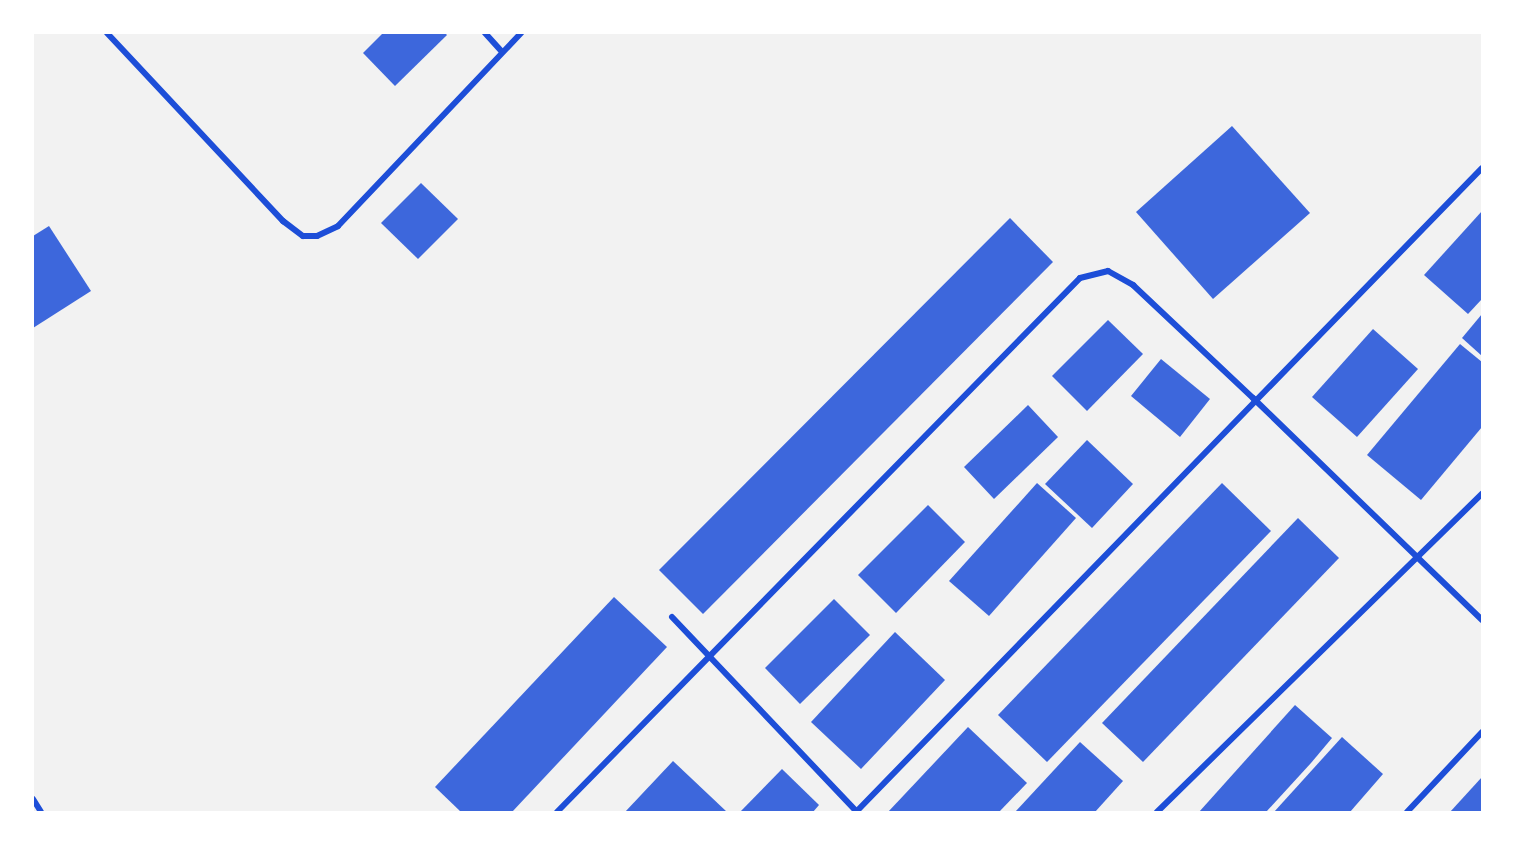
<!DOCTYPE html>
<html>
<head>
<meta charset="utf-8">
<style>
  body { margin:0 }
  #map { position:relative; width:1515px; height:845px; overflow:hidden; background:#f2f2f2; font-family:"Archivo Narrow",sans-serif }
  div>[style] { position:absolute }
  .building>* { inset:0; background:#3d67dc }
  .minor>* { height:6px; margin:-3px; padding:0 3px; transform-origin:3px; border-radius:3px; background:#1d4ed8 }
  span { translate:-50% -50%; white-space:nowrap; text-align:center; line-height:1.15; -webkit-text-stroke:4.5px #fff; paint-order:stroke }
  .frame { position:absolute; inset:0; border:34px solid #fff; pointer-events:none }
</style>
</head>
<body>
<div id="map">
  <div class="building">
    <i style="clip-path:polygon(383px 33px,445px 33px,447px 35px,395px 86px,363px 53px)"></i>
    <i style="clip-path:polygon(1232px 126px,1310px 213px,1213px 299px,1136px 212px)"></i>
    <i style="clip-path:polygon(421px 183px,458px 219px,418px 259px,381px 223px)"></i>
    <i style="clip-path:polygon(1482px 211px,1482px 299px,1468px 314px,1424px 275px)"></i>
    <i style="clip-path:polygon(1010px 218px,1053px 262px,703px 614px,659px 570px)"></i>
    <i style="clip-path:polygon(49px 226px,91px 291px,33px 328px,33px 236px)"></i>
    <i style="clip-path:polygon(1482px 314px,1482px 356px,1462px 338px)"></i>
    <i style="clip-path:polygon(1108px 320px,1143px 354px,1087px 411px,1052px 376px)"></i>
    <i style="clip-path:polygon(1373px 329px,1418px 369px,1357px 437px,1312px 397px)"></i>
    <i style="clip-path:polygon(1460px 344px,1482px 362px,1482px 427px,1421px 500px,1367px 455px)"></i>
    <i style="clip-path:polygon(1161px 359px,1210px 399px,1180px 437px,1131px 396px)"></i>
    <i style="clip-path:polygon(1028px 405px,1058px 437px,994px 499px,964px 467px)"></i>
    <i style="clip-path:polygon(1087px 440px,1133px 484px,1092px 528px,1045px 484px)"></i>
    <i style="clip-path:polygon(1037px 483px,1076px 518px,989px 616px,949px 581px)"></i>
    <i style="clip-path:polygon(1222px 483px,1271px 531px,1047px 762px,998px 715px)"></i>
    <i style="clip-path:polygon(928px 505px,965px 542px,896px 613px,858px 575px)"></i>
    <i style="clip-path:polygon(1298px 518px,1339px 558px,1143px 762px,1102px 723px)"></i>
    <i style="clip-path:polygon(614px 597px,667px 647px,512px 812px,461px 812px,435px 787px)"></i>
    <i style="clip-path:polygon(834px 599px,870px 635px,800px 704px,765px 668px)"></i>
    <i style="clip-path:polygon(895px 632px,945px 680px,861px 769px,811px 722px)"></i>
    <i style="clip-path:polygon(1295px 705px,1332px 738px,1311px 763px,1266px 812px,1199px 812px)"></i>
    <i style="clip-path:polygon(968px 727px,1027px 783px,999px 812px,888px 812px)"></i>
    <i style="clip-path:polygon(1342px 737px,1383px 774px,1350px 812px,1274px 812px)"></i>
    <i style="clip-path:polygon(1080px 742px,1123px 781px,1095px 812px,1015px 812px)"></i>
    <i style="clip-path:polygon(673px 761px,727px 812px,625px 812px)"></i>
    <i style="clip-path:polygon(782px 769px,819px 805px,813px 812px,740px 812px)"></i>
    <i style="clip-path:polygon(1482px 777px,1482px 812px,1450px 812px)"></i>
  </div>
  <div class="minor">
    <i style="left:107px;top:33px;width:258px;rotate:46.9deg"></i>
    <i style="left:283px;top:221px;width:25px;rotate:37deg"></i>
    <i style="left:303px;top:236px;width:14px"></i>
    <i style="left:317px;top:236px;width:23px;rotate:-25deg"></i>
    <i style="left:338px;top:226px;width:266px;rotate:-46.5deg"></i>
    <i style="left:485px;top:33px;width:25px;rotate:48deg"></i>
    <i style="left:672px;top:617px;width:269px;rotate:46.5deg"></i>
    <i style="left:33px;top:799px;width:15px;rotate:58deg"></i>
    <i style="left:557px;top:812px;width:747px;rotate:-45.6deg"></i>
    <i style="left:1080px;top:278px;width:29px;rotate:-14deg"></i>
    <i style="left:1108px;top:271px;width:29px;rotate:29deg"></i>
    <i style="left:1133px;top:285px;width:165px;rotate:43.3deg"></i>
    <i style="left:1253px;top:398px;width:319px;rotate:44.1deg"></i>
    <i style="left:856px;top:812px;width:898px;rotate:-45.81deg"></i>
    <i style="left:1157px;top:812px;width:455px;rotate:-44.4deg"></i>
    <i style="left:1407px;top:812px;width:110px;rotate:-46.8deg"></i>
  </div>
  <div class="frame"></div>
</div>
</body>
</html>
